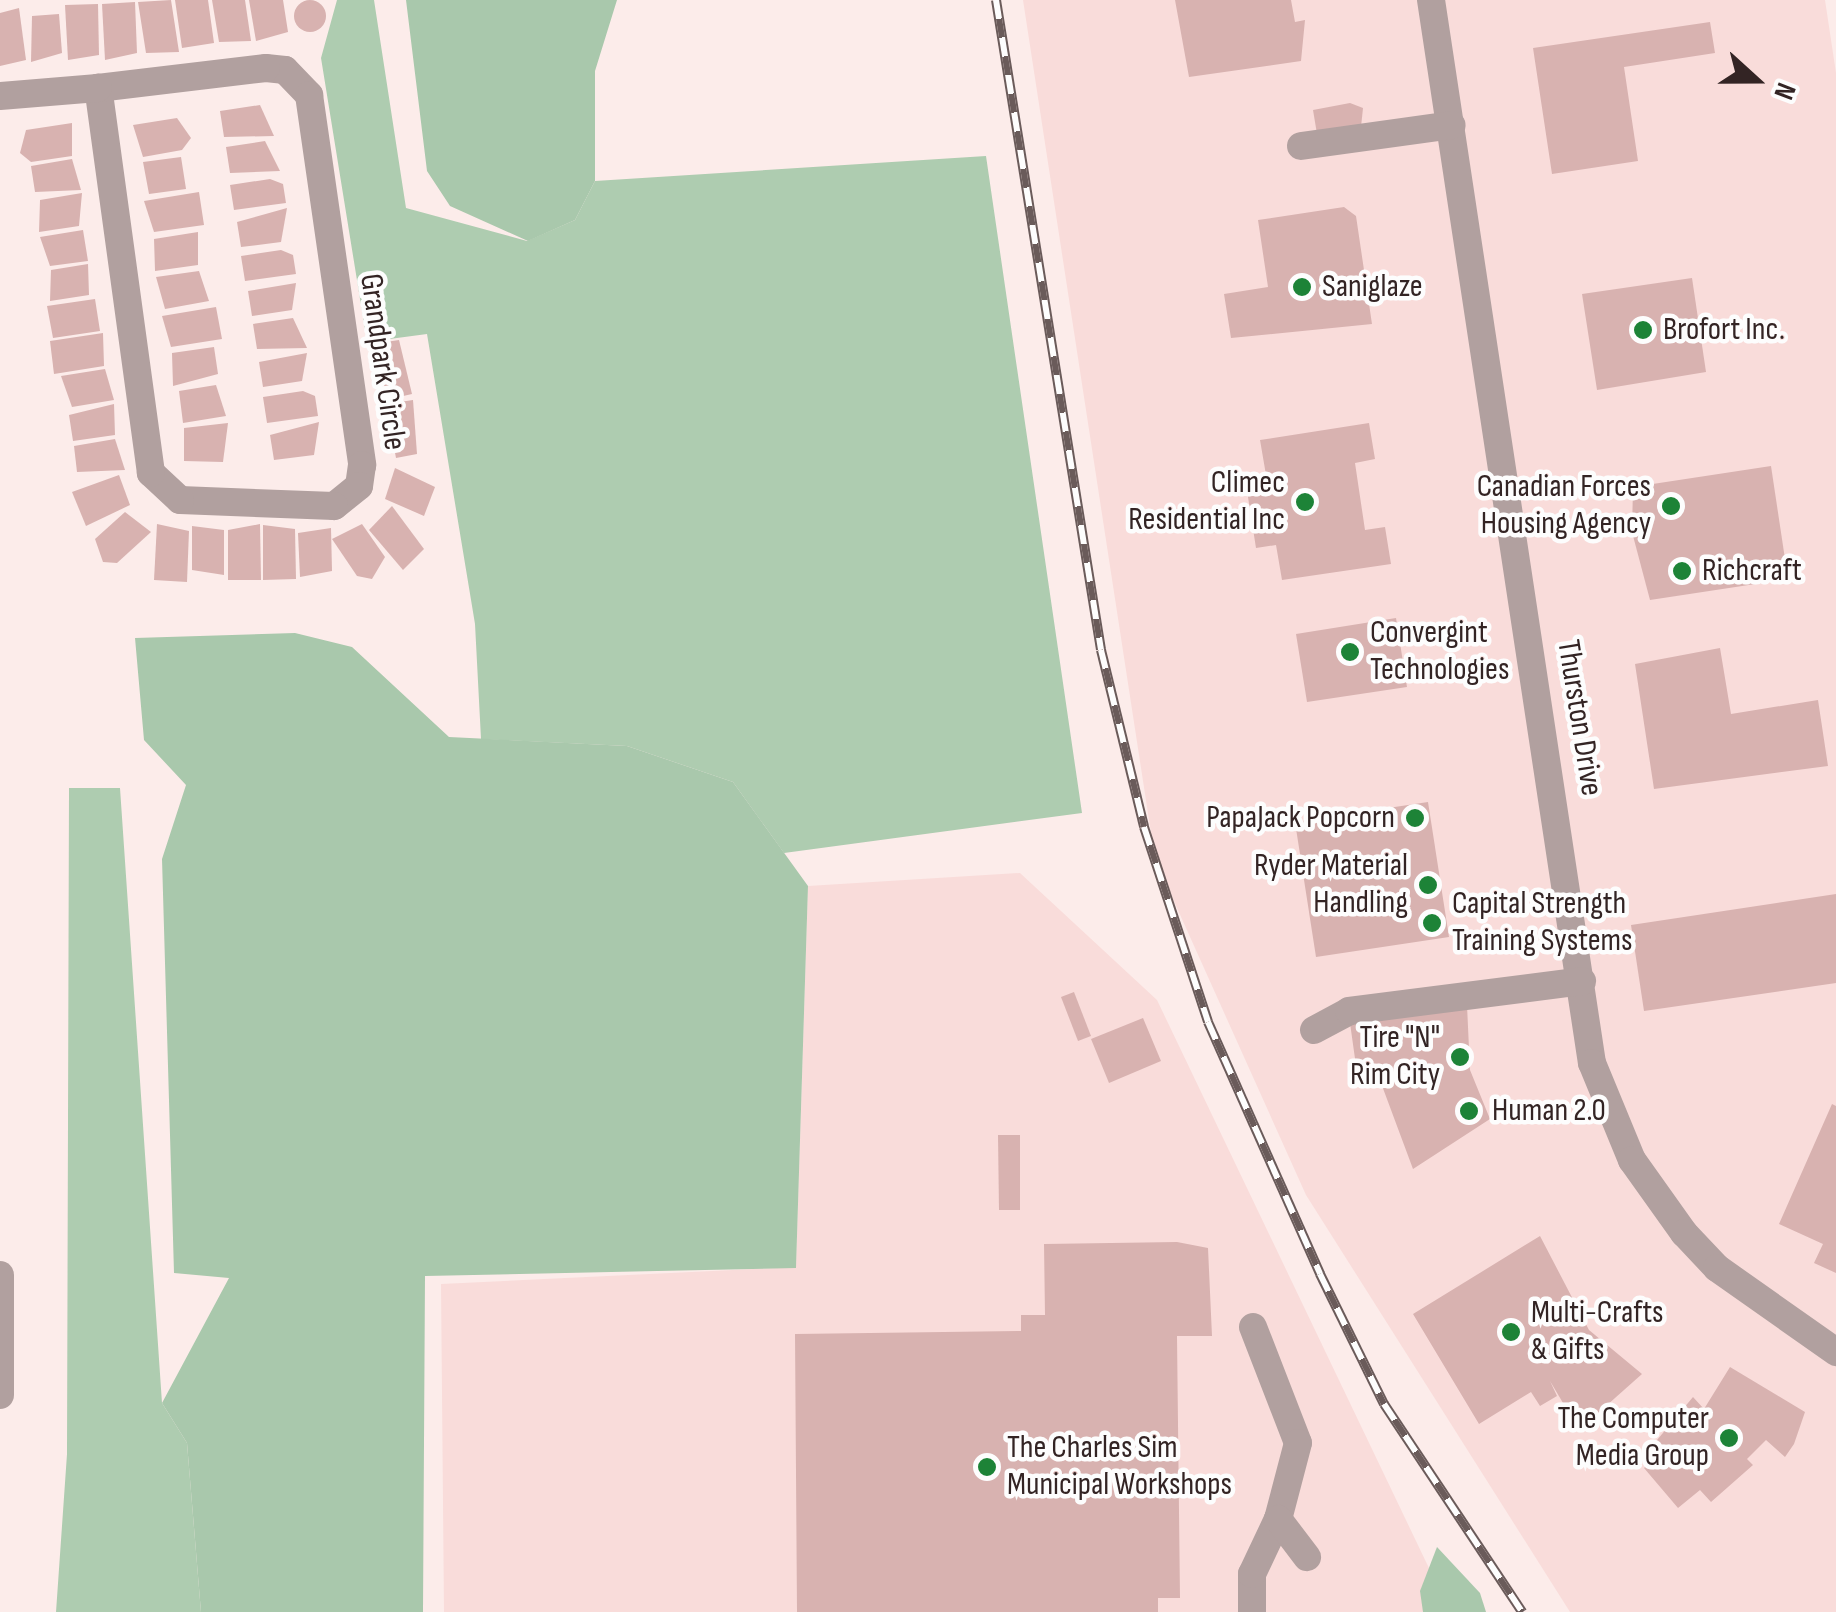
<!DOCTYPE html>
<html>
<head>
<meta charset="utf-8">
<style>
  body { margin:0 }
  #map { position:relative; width:1836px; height:1612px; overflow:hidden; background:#fcecea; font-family:"Sofia Sans Condensed",sans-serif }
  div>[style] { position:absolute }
  .built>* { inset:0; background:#f9dcda }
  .green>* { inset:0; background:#aeccb0 }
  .forest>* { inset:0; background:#a9c8ac }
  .building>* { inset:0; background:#d8b2b0 }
  .round { border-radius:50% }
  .minor>* { height:28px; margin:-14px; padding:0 14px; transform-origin:14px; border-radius:14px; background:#b1a09f }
  .rail>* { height:10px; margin-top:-5px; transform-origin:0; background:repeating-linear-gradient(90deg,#fdfdfd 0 19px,#6a5b5a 0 38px); box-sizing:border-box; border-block:2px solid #6a5b5a }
  .dots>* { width:28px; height:28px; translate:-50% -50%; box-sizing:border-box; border:5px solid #fdfdfd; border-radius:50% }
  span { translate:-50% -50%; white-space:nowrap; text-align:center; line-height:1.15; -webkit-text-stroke:9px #fdfdfd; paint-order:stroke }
  .poi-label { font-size:32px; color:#332424 }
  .left { translate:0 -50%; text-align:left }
  .right { translate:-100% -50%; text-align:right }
  .street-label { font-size:32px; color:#332424 }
  .north { position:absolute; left:1706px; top:30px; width:100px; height:100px; -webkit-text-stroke:8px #fdfdfd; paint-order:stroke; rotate:111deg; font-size:28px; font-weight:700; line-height:40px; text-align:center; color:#332424 }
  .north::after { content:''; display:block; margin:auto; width:35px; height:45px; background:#332424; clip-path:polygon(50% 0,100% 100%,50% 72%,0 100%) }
</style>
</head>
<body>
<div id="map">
  <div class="built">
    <i style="clip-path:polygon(1023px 0,1825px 0,1836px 73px,1836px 1612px,1570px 1612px,1306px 1195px,1155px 859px)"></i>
    <i style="clip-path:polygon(1020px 873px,1157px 1000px,1450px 1612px,444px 1612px,441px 1284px,796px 1267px,808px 886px)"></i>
  </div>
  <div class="green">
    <i style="clip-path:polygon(337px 0,374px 0,406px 208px,527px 241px,575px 220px,595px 181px,986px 156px,1082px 813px,784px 853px,733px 782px,627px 746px,481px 739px,475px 624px,427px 334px,367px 342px,321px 58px)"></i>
    <i style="clip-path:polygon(69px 788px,120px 788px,162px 1403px,187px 1443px,201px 1612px,56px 1612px,67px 1454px)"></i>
  </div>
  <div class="forest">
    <i style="clip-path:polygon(406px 0,617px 0,595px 71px,595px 181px,575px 220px,528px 241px,450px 206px,427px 171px)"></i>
    <i style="clip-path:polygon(295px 633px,352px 647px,449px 737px,627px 746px,733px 782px,808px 886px,796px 1268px,425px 1276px,423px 1612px,201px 1612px,187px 1443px,162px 1403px,229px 1278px,174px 1273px,162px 859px,186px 785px,144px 740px,135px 638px)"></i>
    <i style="clip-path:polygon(1437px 1547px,1480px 1593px,1486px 1612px,1423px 1612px,1420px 1591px)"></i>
  </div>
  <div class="building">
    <i class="round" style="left:294px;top:0;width:32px;height:32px"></i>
    <i style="clip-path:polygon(171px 0,179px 52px,146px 53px,138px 2px)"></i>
    <i style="clip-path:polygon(175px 0,208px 0,214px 43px,182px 48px)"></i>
    <i style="clip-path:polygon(212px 0,245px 0,251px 41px,219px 42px)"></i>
    <i style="clip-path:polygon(249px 0,283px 0,288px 32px,256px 41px)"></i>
    <i style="clip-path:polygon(1175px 0,1291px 0,1295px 22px,1305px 20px,1301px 61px,1189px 77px)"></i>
    <i style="clip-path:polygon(135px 2px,137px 53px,105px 60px,102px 4px)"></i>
    <i style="clip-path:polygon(98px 4px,99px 55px,68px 60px,65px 5px)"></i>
    <i style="clip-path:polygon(19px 8px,26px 60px,0 66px,0 13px)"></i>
    <i style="clip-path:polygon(59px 14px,62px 53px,31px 62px,32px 16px)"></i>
    <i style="clip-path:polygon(1710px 22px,1715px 53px,1624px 67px,1638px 161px,1552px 174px,1533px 48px)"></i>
    <i style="clip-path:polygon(1350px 103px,1363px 108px,1361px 127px,1317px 134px,1313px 110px)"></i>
    <i style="clip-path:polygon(260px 105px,274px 136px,224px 137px,220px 111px)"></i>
    <i style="clip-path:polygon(177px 118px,191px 138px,182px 150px,143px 157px,133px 125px)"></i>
    <i style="clip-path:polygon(72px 123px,72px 156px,31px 162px,20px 153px,26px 130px)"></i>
    <i style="clip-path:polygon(265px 141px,280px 171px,230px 173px,226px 147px)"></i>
    <i style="clip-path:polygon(181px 157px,186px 189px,149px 194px,143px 162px)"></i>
    <i style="clip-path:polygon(72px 159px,81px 190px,35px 192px,31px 166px)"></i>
    <i style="clip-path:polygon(270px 179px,283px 184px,286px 203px,234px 210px,230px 185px)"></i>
    <i style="clip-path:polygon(199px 192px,204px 225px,154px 232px,144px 201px)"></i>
    <i style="clip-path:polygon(82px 193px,79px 226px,39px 232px,40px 200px)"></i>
    <i style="clip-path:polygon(1344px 207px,1356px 216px,1372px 324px,1231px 338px,1224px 294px,1268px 287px,1258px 220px)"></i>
    <i style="clip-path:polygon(287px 208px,281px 242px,241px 247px,237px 222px)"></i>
    <i style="clip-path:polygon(83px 230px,88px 261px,50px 266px,40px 237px)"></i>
    <i style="clip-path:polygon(198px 232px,198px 265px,155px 271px,154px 239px)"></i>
    <i style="clip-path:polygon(281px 250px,293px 255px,296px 274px,245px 281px,241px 256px)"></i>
    <i style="clip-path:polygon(88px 264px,89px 295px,50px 301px,51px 270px)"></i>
    <i style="clip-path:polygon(199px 271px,209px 301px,165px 309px,156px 277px)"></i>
    <i style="clip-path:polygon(1692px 278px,1706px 372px,1597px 390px,1582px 294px)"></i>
    <i style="clip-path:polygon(296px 283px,292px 310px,252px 316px,248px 291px)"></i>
    <i style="clip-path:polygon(95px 299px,100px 331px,53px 338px,47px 306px)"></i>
    <i style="clip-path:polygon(216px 307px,222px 339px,171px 347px,162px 316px)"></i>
    <i style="clip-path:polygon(293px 318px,307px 348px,257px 349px,253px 324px)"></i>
    <i style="clip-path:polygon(103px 333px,104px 366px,54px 374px,50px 341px)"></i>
    <i style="clip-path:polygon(399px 340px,412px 394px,390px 399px,375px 364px,379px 343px)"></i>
    <i style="clip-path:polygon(214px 347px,218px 374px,173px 386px,172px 353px)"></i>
    <i style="clip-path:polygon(307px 353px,302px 381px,263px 387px,259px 362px)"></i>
    <i style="clip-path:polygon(105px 369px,114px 400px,72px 407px,61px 376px)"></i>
    <i style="clip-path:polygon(216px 385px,226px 416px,183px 423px,179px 391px)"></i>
    <i style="clip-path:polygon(303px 391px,315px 396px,318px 416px,267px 423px,263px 397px)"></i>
    <i style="clip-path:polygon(413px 400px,417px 454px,396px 458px,386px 404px)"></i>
    <i style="clip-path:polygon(114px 404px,115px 435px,73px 441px,69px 415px)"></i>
    <i style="clip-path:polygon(319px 422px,314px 455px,274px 460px,270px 435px)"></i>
    <i style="clip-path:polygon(228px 423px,223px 462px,184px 461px,184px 428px)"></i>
    <i style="clip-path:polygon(1369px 423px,1375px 459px,1355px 463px,1365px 530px,1385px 527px,1391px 564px,1282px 580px,1276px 545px,1256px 548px,1245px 478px,1266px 475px,1260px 440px)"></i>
    <i style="clip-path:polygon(115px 439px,125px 470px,77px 472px,74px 446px)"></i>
    <i style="clip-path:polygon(1771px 466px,1788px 579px,1650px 600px,1632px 532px,1633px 487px)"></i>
    <i style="clip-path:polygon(395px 468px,435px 487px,424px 516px,385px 499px)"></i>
    <i style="clip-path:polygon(119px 475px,130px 505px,86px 526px,72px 492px)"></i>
    <i style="clip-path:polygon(392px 506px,424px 549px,403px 570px,369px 530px)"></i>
    <i style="clip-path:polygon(125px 512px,151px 532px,117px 563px,103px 562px,95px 539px)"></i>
    <i style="clip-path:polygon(157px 524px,189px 531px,187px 582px,154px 580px)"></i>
    <i style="clip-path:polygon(260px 524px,261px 580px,228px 580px,228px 530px)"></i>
    <i style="clip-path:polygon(362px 524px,385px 557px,372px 579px,357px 576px,332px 539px)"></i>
    <i style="clip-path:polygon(263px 525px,295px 529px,296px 579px,263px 580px)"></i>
    <i style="clip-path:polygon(192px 526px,224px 530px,224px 575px,192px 570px)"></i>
    <i style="clip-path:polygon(331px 528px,332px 571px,300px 577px,298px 533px)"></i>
    <i style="clip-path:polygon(1396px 618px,1407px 687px,1307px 702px,1296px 634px)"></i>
    <i style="clip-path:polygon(1720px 648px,1731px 714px,1818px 700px,1828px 766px,1654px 789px,1635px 664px)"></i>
    <i style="clip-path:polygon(1428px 802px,1449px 937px,1316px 957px,1295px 822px)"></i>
    <i style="clip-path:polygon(1836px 894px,1836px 983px,1644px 1011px,1631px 925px)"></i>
    <i style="clip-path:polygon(1074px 992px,1091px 1036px,1078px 1041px,1061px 997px)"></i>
    <i style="clip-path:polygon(1467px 1005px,1470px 1070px,1490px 1119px,1413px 1169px,1381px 1083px,1359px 1087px,1350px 1023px)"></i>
    <i style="clip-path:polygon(1143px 1018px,1161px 1061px,1109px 1083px,1091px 1039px)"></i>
    <i style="clip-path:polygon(1832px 1104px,1836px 1106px,1836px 1273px,1814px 1263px,1823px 1244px,1779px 1224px)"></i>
    <i style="clip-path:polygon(998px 1135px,1020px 1135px,1020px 1210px,999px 1210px)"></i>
    <i style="clip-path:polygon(1540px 1236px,1589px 1330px,1642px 1374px,1579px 1430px,1550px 1381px,1557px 1396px,1540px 1406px,1531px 1392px,1479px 1424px,1413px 1314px)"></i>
    <i style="clip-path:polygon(1177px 1242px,1208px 1248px,1212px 1336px,1177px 1336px,1180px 1598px,1158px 1598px,1158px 1612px,797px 1612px,795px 1334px,1021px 1331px,1021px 1315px,1045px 1315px,1044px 1244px)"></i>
    <i style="clip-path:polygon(1730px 1367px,1805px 1412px,1794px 1444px,1785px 1457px,1766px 1440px,1747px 1459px,1753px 1465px,1711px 1502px,1700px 1490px,1678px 1508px,1644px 1468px,1654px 1459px,1647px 1452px,1693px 1397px,1704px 1409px)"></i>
  </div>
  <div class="minor">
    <i style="left:1431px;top:0;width:1075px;rotate:81.39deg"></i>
    <i style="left:1592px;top:1063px;width:105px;rotate:67.6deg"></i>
    <i style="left:1632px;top:1160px;width:90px;rotate:54.5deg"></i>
    <i style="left:1684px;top:1233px;width:48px;rotate:46.7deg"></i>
    <i style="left:1717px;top:1268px;width:146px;rotate:35.2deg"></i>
    <i style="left:266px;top:68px;width:19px;rotate:6deg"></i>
    <i style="left:285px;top:70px;width:35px;rotate:46deg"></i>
    <i style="left:309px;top:95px;width:374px;rotate:81.8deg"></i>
    <i style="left:362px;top:465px;width:21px;rotate:98deg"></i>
    <i style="left:359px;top:486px;width:32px;rotate:141deg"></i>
    <i style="left:334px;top:506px;width:154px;rotate:-177.8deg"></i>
    <i style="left:180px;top:500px;width:40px;rotate:-137deg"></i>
    <i style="left:151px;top:473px;width:389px;rotate:-97.8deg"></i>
    <i style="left:98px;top:88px;width:169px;rotate:-6.8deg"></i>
    <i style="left:0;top:96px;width:98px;rotate:-4.7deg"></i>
    <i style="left:1301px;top:146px;width:152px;rotate:-7.9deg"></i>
    <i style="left:1314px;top:1030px;width:40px;rotate:-28deg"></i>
    <i style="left:1349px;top:1011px;width:235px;rotate:-7.3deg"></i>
    <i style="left:0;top:1275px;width:120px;rotate:90deg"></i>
    <i style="left:1253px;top:1327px;width:124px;rotate:68.8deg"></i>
    <i style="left:1298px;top:1443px;width:79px;rotate:104.7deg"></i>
    <i style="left:1252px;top:1612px;width:38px;rotate:-90deg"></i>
    <i style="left:1252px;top:1574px;width:61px;rotate:-64.7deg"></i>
    <i style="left:1278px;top:1519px;width:48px;rotate:52.7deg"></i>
  </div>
  <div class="rail">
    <i style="left:996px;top:0;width:658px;rotate:80.82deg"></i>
    <i style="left:1101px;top:650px;width:182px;rotate:76.3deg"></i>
    <i style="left:1144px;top:827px;width:205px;rotate:71.8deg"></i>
    <i style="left:1208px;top:1022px;width:276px;rotate:66deg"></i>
    <i style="left:1320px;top:1274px;width:145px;rotate:63.8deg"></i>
    <i style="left:1384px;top:1404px;width:250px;rotate:56.4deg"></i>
  </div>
  <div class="dots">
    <i style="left:1302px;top:287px;background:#1d8337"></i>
    <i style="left:1643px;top:330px;background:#1d8337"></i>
    <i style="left:1305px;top:502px;background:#1d8337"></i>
    <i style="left:1671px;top:506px;background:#1d8337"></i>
    <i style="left:1682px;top:571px;background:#1d8337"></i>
    <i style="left:1350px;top:652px;background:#1d8337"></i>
    <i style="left:1415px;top:818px;background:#1d8337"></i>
    <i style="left:1428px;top:885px;background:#1d8337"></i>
    <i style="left:1432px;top:923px;background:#1d8337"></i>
    <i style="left:1460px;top:1057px;background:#1d8337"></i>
    <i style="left:1469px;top:1111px;background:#1d8337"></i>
    <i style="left:1511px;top:1332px;background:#1d8337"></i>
    <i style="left:1729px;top:1438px;background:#1d8337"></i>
    <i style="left:987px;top:1467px;background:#1d8337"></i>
  </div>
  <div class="poi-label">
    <span class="left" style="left:1322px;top:287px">Saniglaze</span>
    <span class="left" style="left:1663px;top:330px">Brofort Inc.</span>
    <span class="right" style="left:1285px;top:502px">Climec<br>Residential Inc</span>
    <span class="right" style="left:1651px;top:506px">Canadian Forces<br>Housing Agency</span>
    <span class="left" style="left:1702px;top:571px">Richcraft</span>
    <span class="left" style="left:1370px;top:652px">Convergint<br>Technologies</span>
    <span class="right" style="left:1395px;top:818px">PapaJack Popcorn</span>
    <span class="right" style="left:1408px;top:885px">Ryder Material<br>Handling</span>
    <span class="left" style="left:1452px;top:923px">Capital Strength<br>Training Systems</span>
    <span class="right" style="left:1440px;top:1057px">Tire "N"<br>Rim City</span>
    <span class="left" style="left:1492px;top:1111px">Human 2.0</span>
    <span class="left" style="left:1531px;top:1332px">Multi-Crafts<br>&amp; Gifts</span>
    <span class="right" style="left:1709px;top:1438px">The Computer<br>Media Group</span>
    <span class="left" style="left:1007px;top:1467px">The Charles Sim<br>Municipal Workshops</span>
  </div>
  <div class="street-label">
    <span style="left:382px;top:362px;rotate:82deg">Grandpark Circle</span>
    <span style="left:1579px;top:718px;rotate:81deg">Thurston Drive</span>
  </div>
  <div class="north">N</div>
</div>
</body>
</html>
